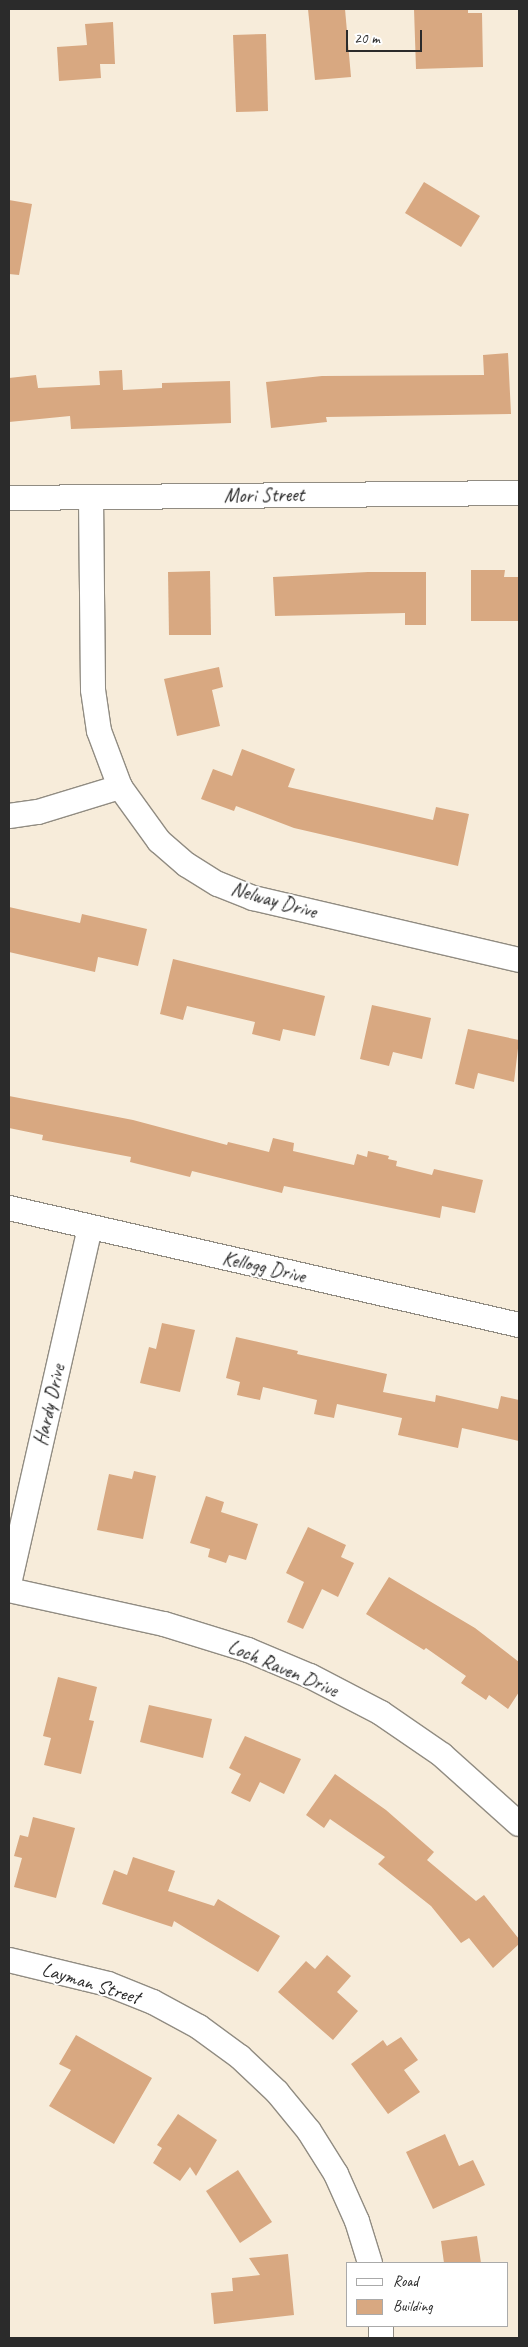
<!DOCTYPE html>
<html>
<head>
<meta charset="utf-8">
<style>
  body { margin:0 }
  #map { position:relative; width:528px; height:2347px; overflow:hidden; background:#f7ecda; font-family:Caveat,sans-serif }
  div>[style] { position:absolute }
  .building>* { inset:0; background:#d8a881 }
  .roads { filter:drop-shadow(1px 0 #918c82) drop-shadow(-1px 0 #918c82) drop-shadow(0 1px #918c82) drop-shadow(0 -1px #918c82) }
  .street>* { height:24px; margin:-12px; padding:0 12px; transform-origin:12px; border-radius:12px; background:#fff }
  span { translate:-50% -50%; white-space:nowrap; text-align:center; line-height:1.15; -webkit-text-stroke:4px #fff; paint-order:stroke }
  .street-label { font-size:20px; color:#2b2b2b }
  .frame { position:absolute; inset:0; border:10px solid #2b2b2b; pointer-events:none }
  .legend { position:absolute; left:346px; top:2262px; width:162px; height:65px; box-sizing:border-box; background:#fff; border:1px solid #aaa; margin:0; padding:6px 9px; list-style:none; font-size:15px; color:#2b2b2b }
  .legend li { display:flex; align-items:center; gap:10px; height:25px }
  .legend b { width:25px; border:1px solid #aaa }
  .scale { position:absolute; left:346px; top:30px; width:76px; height:22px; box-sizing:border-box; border:2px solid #2b2b2b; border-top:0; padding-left:6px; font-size:15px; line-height:18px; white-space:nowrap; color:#2b2b2b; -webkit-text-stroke:4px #fff; paint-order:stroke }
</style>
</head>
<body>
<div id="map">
  <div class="building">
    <i style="clip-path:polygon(308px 9px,345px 9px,351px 77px,315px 80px)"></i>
    <i style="clip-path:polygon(414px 9px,468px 9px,468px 13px,482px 13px,483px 67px,416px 69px)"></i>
    <i style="clip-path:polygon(113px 22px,115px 64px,100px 64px,101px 78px,59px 81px,57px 47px,87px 45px,85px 24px)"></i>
    <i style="clip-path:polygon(266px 34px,268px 111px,236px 112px,233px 35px)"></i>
    <i style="clip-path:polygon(424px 182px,480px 216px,461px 247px,405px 213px)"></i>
    <i style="clip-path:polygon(9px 200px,32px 204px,19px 275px,9px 274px)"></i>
    <i style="clip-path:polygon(508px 353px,511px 414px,326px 417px,327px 422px,271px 428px,266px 382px,322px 376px,484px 375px,483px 355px)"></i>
    <i style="clip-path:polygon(122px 370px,123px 390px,162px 388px,162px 383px,230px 381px,231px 423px,71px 429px,70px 416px,9px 422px,9px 378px,36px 375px,38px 388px,100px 385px,99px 371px)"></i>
    <i style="clip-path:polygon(471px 570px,505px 570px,504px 577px,519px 577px,519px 621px,471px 621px)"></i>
    <i style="clip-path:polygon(210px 571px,211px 635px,169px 635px,168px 572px)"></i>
    <i style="clip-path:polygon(368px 572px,426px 572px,426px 625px,405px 625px,405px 613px,275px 616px,273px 577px)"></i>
    <i style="clip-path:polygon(219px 667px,223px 687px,212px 690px,220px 726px,177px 736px,164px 679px)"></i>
    <i style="clip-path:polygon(242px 749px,295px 769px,288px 787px,433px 820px,436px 807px,469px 814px,458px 866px,294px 828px,236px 806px,234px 811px,201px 799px,213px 769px,232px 776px)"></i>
    <i style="clip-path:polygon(9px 907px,80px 923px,82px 914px,147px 929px,138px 966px,98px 957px,95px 972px,9px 952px)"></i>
    <i style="clip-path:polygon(173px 959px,325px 996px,315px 1036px,283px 1029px,280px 1041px,252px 1034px,255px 1022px,187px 1006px,183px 1020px,160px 1014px)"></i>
    <i style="clip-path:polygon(372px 1005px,431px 1018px,422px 1059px,393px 1052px,389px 1066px,360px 1059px)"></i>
    <i style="clip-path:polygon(468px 1029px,519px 1040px,514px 1082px,478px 1073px,474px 1089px,455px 1084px)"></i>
    <i style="clip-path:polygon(9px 1096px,133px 1120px,227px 1145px,228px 1142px,269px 1152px,273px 1138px,294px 1143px,293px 1151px,354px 1165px,357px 1154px,367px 1157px,368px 1151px,389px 1156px,388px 1159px,397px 1161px,396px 1166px,432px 1175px,434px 1169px,483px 1180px,475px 1213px,442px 1206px,440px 1218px,284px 1186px,282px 1193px,192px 1171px,190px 1177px,130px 1162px,131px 1157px,42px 1140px,43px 1135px,9px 1128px)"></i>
    <i style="clip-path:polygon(162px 1323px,195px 1330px,180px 1392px,140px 1383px,149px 1347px,156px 1349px)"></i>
    <i style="clip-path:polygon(236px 1337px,298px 1351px,297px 1354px,387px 1374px,383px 1392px,435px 1402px,436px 1395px,498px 1409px,501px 1396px,519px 1400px,519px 1441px,462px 1428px,458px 1448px,398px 1435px,402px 1418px,337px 1404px,334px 1418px,314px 1414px,317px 1400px,263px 1387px,260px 1400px,237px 1395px,240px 1382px,226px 1378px)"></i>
    <i style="clip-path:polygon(134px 1471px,156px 1476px,143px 1539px,97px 1530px,109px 1474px,132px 1479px)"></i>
    <i style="clip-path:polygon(206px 1496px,224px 1502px,221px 1512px,258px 1524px,246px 1560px,229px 1555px,226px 1563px,208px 1557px,210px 1549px,190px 1543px)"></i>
    <i style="clip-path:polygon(308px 1527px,346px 1545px,341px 1557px,354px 1563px,338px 1597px,322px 1589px,303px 1629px,287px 1622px,304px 1582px,286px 1573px)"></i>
    <i style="clip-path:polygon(389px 1577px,475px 1628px,519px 1662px,519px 1692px,508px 1709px,489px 1695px,486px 1700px,461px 1683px,466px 1676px,426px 1648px,424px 1650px,366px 1614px)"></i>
    <i style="clip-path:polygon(58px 1677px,97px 1687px,89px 1720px,94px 1721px,81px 1774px,44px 1765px,51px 1738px,43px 1736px)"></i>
    <i style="clip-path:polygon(149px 1705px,212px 1719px,203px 1758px,140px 1742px)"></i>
    <i style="clip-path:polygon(245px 1736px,301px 1759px,284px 1794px,260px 1782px,250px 1802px,231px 1793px,241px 1774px,229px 1768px)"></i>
    <i style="clip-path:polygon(335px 1774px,386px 1810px,434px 1852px,427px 1860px,476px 1901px,484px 1895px,519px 1939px,519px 1944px,493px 1968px,469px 1938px,461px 1943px,431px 1906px,378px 1864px,385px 1857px,330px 1819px,324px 1828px,306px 1815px)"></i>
    <i style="clip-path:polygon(33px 1817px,75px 1828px,56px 1898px,14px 1887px,22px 1858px,14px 1856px,20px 1835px,28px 1837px)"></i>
    <i style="clip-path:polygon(133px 1857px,175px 1871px,168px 1891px,214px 1906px,218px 1899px,280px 1936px,258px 1972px,174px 1921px,172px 1927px,102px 1904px,114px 1870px,127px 1875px)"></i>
    <i style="clip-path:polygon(327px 1955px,351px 1976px,337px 1992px,358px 2011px,333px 2040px,278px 1992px,306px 1961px,315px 1969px)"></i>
    <i style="clip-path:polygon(76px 2035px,152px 2078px,114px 2144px,49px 2106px,71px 2070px,59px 2064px)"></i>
    <i style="clip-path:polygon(401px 2037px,418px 2060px,404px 2070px,420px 2092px,388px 2114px,351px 2064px,383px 2040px,387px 2046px)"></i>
    <i style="clip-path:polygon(178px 2114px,217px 2140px,196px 2176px,190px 2167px,180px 2181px,153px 2163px,162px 2148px,157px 2145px)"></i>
    <i style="clip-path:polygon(445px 2134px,459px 2166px,473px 2160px,485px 2185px,433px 2209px,406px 2152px)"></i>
    <i style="clip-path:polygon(238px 2170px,272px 2222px,240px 2243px,206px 2191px)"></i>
    <i style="clip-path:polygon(477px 2236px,481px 2263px,444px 2263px,441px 2241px)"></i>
    <i style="clip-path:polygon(288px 2254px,294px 2315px,214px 2324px,211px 2293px,233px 2291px,232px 2278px,260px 2275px,249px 2258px)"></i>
  </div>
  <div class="roads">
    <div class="street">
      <i style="left:91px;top:497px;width:193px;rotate:89.4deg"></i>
      <i style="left:93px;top:690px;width:41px;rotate:81.7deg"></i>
      <i style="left:99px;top:731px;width:60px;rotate:69.4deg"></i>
      <i style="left:120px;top:787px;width:67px;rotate:54.2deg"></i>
      <i style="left:159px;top:841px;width:37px;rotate:41deg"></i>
      <i style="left:187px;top:865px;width:36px;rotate:32deg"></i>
      <i style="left:218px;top:884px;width:38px;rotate:22deg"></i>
      <i style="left:253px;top:898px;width:273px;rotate:13.1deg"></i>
      <i style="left:9px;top:498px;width:510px;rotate:-0.56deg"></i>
      <i style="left:9px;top:816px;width:29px;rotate:-8deg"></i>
      <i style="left:38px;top:812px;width:86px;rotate:-17deg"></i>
      <i style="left:9px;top:1208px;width:523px;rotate:12.92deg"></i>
      <i style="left:9px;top:1584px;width:366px;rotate:-77.2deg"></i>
      <i style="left:9px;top:1590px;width:159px;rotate:12.4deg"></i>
      <i style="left:164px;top:1624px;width:88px;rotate:17.2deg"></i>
      <i style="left:248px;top:1650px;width:67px;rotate:22.8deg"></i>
      <i style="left:310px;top:1676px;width:80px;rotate:27.5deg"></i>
      <i style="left:381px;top:1713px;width:74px;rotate:34.5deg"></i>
      <i style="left:442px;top:1755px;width:103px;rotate:41.9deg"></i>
      <i style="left:9px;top:1960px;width:102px;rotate:13.6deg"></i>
      <i style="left:108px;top:1984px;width:48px;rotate:21.8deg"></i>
      <i style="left:153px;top:2002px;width:52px;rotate:28.5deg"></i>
      <i style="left:199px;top:2027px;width:51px;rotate:36.2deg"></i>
      <i style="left:240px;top:2057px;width:51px;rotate:43.4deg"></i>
      <i style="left:277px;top:2092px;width:50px;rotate:50.6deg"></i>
      <i style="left:309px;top:2131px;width:51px;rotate:57.9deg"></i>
      <i style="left:336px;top:2174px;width:51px;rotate:65.9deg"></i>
      <i style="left:357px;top:2221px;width:44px;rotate:72.8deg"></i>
      <i style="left:381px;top:2326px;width:12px;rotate:90deg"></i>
    </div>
  </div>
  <div class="street-label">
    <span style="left:264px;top:495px;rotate:-1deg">Mori Street</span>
    <span style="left:274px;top:900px;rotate:16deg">Nelway Drive</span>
    <span style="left:264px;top:1267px;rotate:13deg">Kellogg Drive</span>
    <span style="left:49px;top:1405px;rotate:-77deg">Hardy Drive</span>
    <span style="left:283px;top:1668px;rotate:23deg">Loch Raven Drive</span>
    <span style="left:91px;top:1983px;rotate:17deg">Layman Street</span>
  </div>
  <div class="frame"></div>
  <ul class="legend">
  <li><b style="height:6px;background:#fff"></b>Road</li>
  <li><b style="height:14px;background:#d8a881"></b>Building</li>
  </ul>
  <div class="scale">20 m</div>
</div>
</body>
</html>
